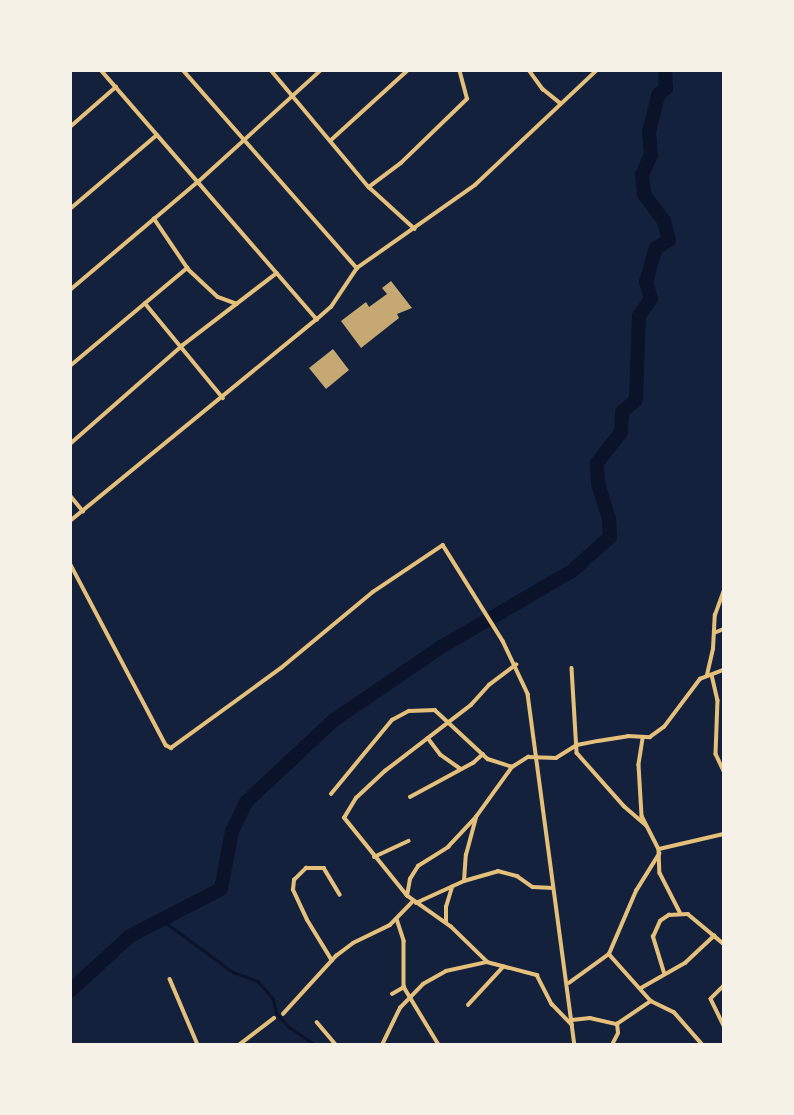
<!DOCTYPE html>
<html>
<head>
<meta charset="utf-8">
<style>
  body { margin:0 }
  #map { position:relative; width:794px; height:1115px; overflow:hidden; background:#14213d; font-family:"Noto Sans",sans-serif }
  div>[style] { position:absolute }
  .stream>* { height:2.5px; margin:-1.25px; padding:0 1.25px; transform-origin:1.25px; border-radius:1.25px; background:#0b132b }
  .river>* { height:14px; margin:-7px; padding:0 7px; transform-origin:7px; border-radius:7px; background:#0b132b }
  .building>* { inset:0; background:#c6a872 }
  .minor>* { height:3.5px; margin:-1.75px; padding:0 1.75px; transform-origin:1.75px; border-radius:1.75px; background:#e5c07b }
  span { translate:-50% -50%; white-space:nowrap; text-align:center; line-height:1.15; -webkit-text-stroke:5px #f6f1e7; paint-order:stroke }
  .frame { position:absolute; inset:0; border:72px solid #f6f1e7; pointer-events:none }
</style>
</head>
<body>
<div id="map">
  <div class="stream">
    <i style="left:162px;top:920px;width:88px;rotate:36.2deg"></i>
    <i style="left:233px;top:972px;width:27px;rotate:20deg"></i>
    <i style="left:258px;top:981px;width:23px;rotate:49deg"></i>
    <i style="left:273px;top:998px;width:16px;rotate:76deg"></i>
    <i style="left:277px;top:1014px;width:18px;rotate:47deg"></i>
    <i style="left:289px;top:1027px;width:32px;rotate:34deg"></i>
  </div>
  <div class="river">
    <i style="left:70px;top:991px;width:81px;rotate:-42.5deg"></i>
    <i style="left:130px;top:936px;width:102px;rotate:-27.3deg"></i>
    <i style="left:221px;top:889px;width:59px;rotate:-79.3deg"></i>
    <i style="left:232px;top:831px;width:32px;rotate:-64deg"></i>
    <i style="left:246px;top:802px;width:120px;rotate:-43deg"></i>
    <i style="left:334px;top:720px;width:130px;rotate:-34.3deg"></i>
    <i style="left:441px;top:647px;width:151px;rotate:-30.1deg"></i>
    <i style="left:572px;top:571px;width:51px;rotate:-41.8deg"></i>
    <i style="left:610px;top:537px;width:18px;rotate:-93deg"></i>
    <i style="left:609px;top:519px;width:37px;rotate:-107deg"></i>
    <i style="left:598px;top:484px;width:21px;rotate:-93deg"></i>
    <i style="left:597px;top:463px;width:39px;rotate:-52deg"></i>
    <i style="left:621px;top:432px;width:20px;rotate:-87deg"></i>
    <i style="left:622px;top:412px;width:18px;rotate:-41deg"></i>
    <i style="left:636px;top:400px;width:84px;rotate:-88deg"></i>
    <i style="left:639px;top:316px;width:21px;rotate:-55deg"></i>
    <i style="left:651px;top:299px;width:18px;rotate:-106deg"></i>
    <i style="left:646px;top:282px;width:35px;rotate:-74deg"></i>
    <i style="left:656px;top:248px;width:15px;rotate:-32deg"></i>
    <i style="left:669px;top:240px;width:20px;rotate:-105deg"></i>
    <i style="left:664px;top:221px;width:34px;rotate:-127deg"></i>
    <i style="left:644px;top:194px;width:19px;rotate:-96deg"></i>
    <i style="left:642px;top:175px;width:22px;rotate:-66deg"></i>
    <i style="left:651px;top:155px;width:23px;rotate:-95deg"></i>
    <i style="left:649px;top:132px;width:38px;rotate:-76deg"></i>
    <i style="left:658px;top:95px;width:11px;rotate:-41deg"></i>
    <i style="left:666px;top:88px;width:18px;rotate:-93deg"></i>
  </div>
  <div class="building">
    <i style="clip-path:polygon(391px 281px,412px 308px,397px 314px,399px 318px,361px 348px,341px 321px,366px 302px,369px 307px,387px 294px,382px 288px)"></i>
    <i style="clip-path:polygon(333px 349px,349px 370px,326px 389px,309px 368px)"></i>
  </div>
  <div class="minor">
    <i style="left:101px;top:70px;width:330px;rotate:49.1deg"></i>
    <i style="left:183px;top:70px;width:264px;rotate:48.7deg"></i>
    <i style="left:271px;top:70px;width:153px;rotate:50.1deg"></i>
    <i style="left:369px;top:187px;width:62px;rotate:42.4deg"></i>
    <i style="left:529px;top:70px;width:24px;rotate:54deg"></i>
    <i style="left:543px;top:89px;width:22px;rotate:39deg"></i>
    <i style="left:70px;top:127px;width:61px;rotate:-41deg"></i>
    <i style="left:330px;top:141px;width:105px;rotate:-42.3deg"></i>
    <i style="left:369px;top:187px;width:40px;rotate:-37deg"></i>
    <i style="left:401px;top:163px;width:92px;rotate:-44.1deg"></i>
    <i style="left:467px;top:99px;width:30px;rotate:-105deg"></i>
    <i style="left:70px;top:209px;width:114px;rotate:-40.4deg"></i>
    <i style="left:187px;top:268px;width:42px;rotate:43.1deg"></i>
    <i style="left:218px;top:297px;width:20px;rotate:20deg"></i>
    <i style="left:70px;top:290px;width:167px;rotate:-40.2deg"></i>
    <i style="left:198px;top:182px;width:166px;rotate:-42.3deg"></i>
    <i style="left:145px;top:303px;width:123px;rotate:50.6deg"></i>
    <i style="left:70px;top:366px;width:153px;rotate:-39.9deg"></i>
    <i style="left:187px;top:268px;width:59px;rotate:-124deg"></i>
    <i style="left:70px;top:444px;width:150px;rotate:-41.2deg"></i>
    <i style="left:183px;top:345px;width:118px;rotate:-37.5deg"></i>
    <i style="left:70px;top:495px;width:21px;rotate:51deg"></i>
    <i style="left:70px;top:521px;width:319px;rotate:-39.3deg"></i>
    <i style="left:317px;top:319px;width:18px;rotate:-41deg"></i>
    <i style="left:331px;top:307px;width:47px;rotate:-56.3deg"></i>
    <i style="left:357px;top:268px;width:144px;rotate:-35.1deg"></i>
    <i style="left:475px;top:185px;width:168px;rotate:-43.3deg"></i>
    <i style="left:70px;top:563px;width:206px;rotate:62.2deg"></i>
    <i style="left:166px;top:745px;width:6px;rotate:31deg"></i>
    <i style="left:171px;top:748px;width:136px;rotate:-36deg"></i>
    <i style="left:281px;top:668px;width:119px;rotate:-39.6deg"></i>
    <i style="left:373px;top:592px;width:84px;rotate:-33.9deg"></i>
    <i style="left:443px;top:545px;width:113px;rotate:58deg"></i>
    <i style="left:503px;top:641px;width:59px;rotate:64.7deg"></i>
    <i style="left:528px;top:694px;width:354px;rotate:82.4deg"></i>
    <i style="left:714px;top:633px;width:11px;rotate:-22deg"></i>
    <i style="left:572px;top:668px;width:85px;rotate:86.6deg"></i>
    <i style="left:577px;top:753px;width:71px;rotate:48.4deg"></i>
    <i style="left:624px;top:806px;width:29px;rotate:41deg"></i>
    <i style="left:707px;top:675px;width:27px;rotate:-77deg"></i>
    <i style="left:713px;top:649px;width:34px;rotate:-87deg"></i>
    <i style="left:715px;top:615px;width:27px;rotate:-70deg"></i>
    <i style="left:712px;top:675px;width:26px;rotate:77deg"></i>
    <i style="left:718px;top:700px;width:54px;rotate:92.1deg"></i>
    <i style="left:716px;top:754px;width:19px;rotate:65deg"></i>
    <i style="left:428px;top:738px;width:21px;rotate:53deg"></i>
    <i style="left:441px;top:755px;width:24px;rotate:35deg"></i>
    <i style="left:643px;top:739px;width:26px;rotate:99deg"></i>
    <i style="left:639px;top:765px;width:51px;rotate:86.6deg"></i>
    <i style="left:642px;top:816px;width:37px;rotate:63deg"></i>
    <i style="left:659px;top:849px;width:24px;rotate:88deg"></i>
    <i style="left:660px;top:873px;width:44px;rotate:62.9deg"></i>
    <i style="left:331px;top:794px;width:96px;rotate:-50.5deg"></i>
    <i style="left:392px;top:720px;width:19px;rotate:-28deg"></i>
    <i style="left:409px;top:711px;width:26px;rotate:-2deg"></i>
    <i style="left:435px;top:710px;width:72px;rotate:42.8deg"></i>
    <i style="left:488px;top:759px;width:25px;rotate:18deg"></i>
    <i style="left:512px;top:767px;width:19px;rotate:-32deg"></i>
    <i style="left:528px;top:757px;width:28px;rotate:2deg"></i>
    <i style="left:556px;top:758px;width:25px;rotate:-32deg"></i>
    <i style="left:577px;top:745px;width:21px;rotate:-11deg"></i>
    <i style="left:598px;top:741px;width:30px;rotate:-9deg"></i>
    <i style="left:628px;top:736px;width:22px;rotate:3deg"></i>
    <i style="left:650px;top:737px;width:17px;rotate:-36deg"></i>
    <i style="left:664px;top:727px;width:60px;rotate:-53.1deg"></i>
    <i style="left:700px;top:679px;width:26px;rotate:-21deg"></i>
    <i style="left:410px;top:797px;width:72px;rotate:-28.4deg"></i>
    <i style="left:473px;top:763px;width:13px;rotate:-42deg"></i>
    <i style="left:659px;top:849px;width:67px;rotate:-13deg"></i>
    <i style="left:374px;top:857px;width:38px;rotate:-25deg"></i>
    <i style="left:464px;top:881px;width:26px;rotate:-86deg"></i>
    <i style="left:466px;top:855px;width:39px;rotate:-75deg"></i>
    <i style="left:476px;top:817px;width:62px;rotate:-54.2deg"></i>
    <i style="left:407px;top:896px;width:17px;rotate:-80deg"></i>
    <i style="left:410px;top:879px;width:15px;rotate:-58deg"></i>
    <i style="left:418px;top:866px;width:36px;rotate:-32deg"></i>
    <i style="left:448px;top:847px;width:41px;rotate:-47deg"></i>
    <i style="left:416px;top:903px;width:53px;rotate:-24.6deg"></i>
    <i style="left:464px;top:881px;width:35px;rotate:-16deg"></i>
    <i style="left:498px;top:871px;width:20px;rotate:15deg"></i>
    <i style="left:517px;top:876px;width:19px;rotate:35deg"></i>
    <i style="left:533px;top:887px;width:20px;rotate:3deg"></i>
    <i style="left:397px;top:919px;width:23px;rotate:72deg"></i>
    <i style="left:404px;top:941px;width:46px;rotate:90deg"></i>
    <i style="left:404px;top:987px;width:68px;rotate:58.9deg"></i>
    <i style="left:446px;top:923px;width:16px;rotate:-90deg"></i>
    <i style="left:446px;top:907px;width:21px;rotate:-73deg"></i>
    <i style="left:609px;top:954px;width:63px;rotate:48.2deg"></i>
    <i style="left:651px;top:1001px;width:25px;rotate:26deg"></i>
    <i style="left:674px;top:1012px;width:44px;rotate:48.7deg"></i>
    <i style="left:332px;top:961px;width:48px;rotate:-121.4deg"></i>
    <i style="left:307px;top:920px;width:33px;rotate:-115deg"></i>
    <i style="left:293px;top:890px;width:10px;rotate:-84deg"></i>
    <i style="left:294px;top:880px;width:17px;rotate:-45deg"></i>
    <i style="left:306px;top:868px;width:18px"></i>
    <i style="left:324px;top:868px;width:31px;rotate:59deg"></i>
    <i style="left:487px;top:962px;width:50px;rotate:-135.8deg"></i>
    <i style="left:451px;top:927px;width:54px;rotate:-144.8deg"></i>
    <i style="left:407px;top:896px;width:100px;rotate:-128.9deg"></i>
    <i style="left:344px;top:818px;width:23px;rotate:-59deg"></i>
    <i style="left:356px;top:798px;width:40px;rotate:-43deg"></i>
    <i style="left:385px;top:771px;width:108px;rotate:-37.5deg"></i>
    <i style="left:471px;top:705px;width:27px;rotate:-48deg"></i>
    <i style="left:489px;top:685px;width:34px;rotate:-37deg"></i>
    <i style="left:664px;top:973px;width:38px;rotate:-107deg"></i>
    <i style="left:653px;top:937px;width:17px;rotate:-66deg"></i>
    <i style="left:660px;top:921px;width:11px;rotate:-34deg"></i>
    <i style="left:669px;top:915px;width:19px;rotate:-3deg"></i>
    <i style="left:688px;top:914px;width:47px;rotate:39.8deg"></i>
    <i style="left:170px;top:979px;width:72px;rotate:67deg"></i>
    <i style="left:569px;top:983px;width:49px;rotate:-35.9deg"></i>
    <i style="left:609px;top:954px;width:69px;rotate:-66.8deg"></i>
    <i style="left:636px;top:891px;width:44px;rotate:-58.1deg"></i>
    <i style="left:724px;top:986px;width:18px;rotate:135deg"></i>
    <i style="left:711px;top:999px;width:30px;rotate:64deg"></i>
    <i style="left:641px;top:988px;width:51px;rotate:-29.6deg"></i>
    <i style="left:685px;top:963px;width:40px;rotate:-43deg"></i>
    <i style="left:392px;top:994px;width:14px;rotate:-30deg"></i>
    <i style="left:468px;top:1005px;width:52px;rotate:-47.4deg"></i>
    <i style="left:283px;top:1014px;width:79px;rotate:-47.6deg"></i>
    <i style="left:336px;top:956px;width:21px;rotate:-37deg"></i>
    <i style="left:353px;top:943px;width:41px;rotate:-25.9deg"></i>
    <i style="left:390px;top:925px;width:33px;rotate:-46deg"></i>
    <i style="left:572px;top:1020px;width:18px;rotate:-6deg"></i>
    <i style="left:590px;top:1018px;width:28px;rotate:13deg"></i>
    <i style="left:617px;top:1024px;width:41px;rotate:-34.1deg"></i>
    <i style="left:317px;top:1022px;width:30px;rotate:50deg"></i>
    <i style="left:239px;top:1045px;width:44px;rotate:-37.6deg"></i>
    <i style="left:382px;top:1045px;width:41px;rotate:-64.1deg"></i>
    <i style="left:400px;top:1008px;width:33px;rotate:-46deg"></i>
    <i style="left:423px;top:984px;width:26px;rotate:-29deg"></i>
    <i style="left:446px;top:971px;width:42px;rotate:-12.4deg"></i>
    <i style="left:487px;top:962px;width:52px;rotate:14.6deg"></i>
    <i style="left:537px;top:975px;width:33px;rotate:63deg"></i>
    <i style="left:552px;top:1004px;width:29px;rotate:46deg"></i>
    <i style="left:612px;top:1045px;width:13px;rotate:-63deg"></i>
    <i style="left:618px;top:1033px;width:9px;rotate:-96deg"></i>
  </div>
  <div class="frame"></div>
</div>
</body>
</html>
